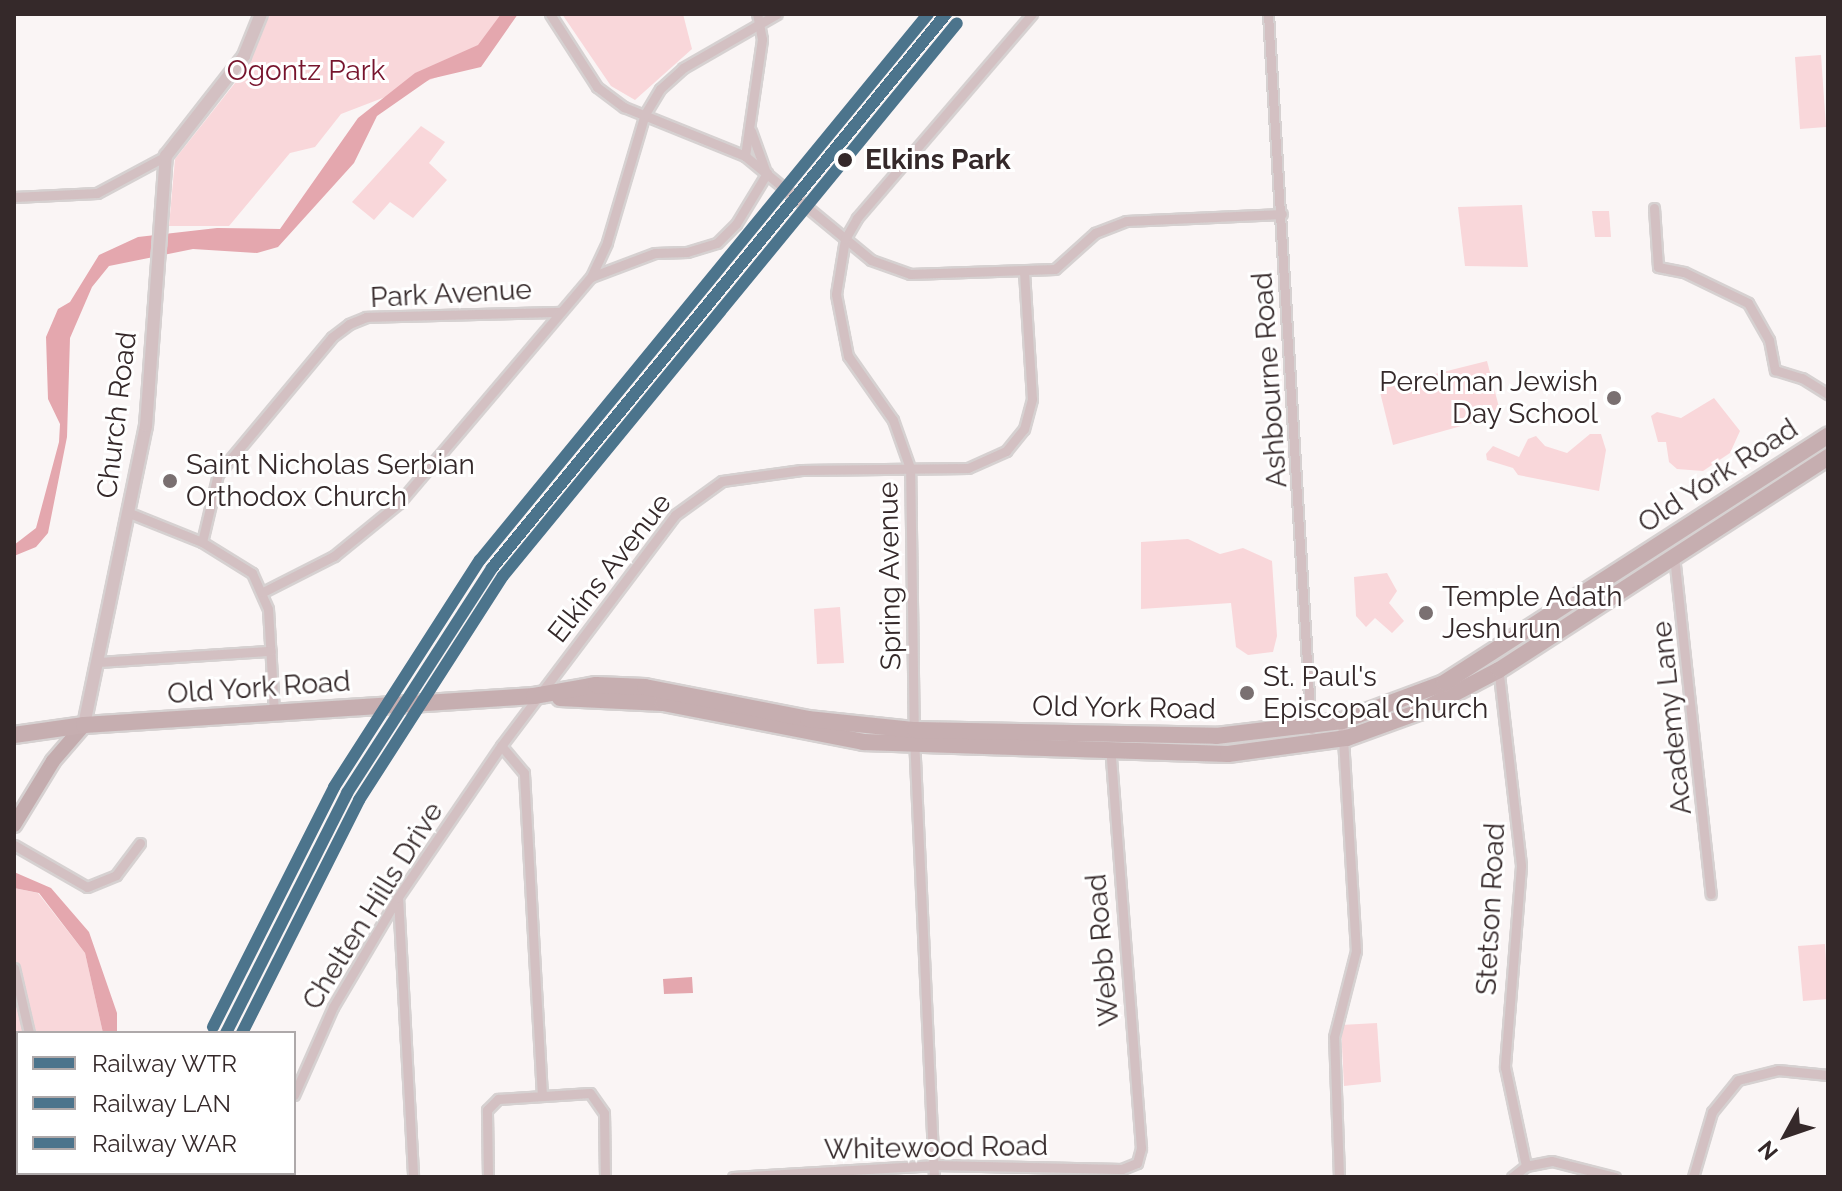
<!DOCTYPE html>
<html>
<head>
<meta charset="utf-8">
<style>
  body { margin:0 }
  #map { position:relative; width:1842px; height:1191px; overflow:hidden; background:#faf5f5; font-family:Raleway,sans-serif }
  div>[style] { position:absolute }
  .green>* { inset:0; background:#f9d7da }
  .water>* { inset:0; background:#e4a7ae }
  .roads { filter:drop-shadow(2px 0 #d6d1d1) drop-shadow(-2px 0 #d6d1d1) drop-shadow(0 2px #d6d1d1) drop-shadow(0 -2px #d6d1d1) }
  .minor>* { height:9px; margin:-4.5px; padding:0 4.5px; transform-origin:4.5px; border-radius:4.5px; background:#d3c0c2 }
  .tertiary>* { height:12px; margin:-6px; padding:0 6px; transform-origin:6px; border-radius:6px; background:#d3c0c2 }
  .primary>* { height:14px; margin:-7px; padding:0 7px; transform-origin:7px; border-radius:7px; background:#c4acae }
  .trunk>* { height:16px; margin:-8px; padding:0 8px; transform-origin:8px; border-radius:8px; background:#c6aeb0 }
  .rail-1>* { height:12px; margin:-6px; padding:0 6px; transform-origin:6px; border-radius:6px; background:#4c748c }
  .rail-2>* { height:12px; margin:-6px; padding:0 6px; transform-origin:6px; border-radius:6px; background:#4c748c }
  .rail-3>* { height:12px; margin:-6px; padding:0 6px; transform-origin:6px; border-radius:6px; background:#4c748c }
  .dots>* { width:22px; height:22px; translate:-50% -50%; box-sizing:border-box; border:4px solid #fff; border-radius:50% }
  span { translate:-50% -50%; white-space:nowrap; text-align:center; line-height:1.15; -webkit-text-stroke:6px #fff; paint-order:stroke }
  .park-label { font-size:28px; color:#77142d }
  .stop-label { font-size:28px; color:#35292a; font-weight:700 }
  .left { translate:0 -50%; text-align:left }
  .street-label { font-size:28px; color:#35292a }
  .poi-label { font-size:28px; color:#35292a }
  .right { translate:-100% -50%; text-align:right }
  .frame { position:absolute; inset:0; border:16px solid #35292a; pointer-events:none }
  .legend { position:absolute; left:16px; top:1031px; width:280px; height:144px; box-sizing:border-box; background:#fff; border:2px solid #aea9aa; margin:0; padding:10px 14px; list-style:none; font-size:24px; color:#35292a }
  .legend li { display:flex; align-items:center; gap:16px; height:40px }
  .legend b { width:40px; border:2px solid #aea9aa }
  .north { position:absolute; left:1746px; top:1095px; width:80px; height:80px; -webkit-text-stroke:6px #fff; paint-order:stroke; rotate:230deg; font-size:22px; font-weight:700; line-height:32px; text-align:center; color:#35292a }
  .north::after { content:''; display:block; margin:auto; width:28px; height:36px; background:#35292a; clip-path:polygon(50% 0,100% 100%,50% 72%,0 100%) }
</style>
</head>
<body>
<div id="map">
  <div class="green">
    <i style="clip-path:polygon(269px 14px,510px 14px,453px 71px,341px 114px,315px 147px,290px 153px,229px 226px,169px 226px,175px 159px,246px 69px)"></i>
    <i style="clip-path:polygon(562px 14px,683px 14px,692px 49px,635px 100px,611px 86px)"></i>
    <i style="clip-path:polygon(1821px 55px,1826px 127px,1800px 129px,1795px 57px)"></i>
    <i style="clip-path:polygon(421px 126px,445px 142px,429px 163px,447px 180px,413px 218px,390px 202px,374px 220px,352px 202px)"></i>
    <i style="clip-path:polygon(1522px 205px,1528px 267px,1465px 266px,1458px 207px)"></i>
    <i style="clip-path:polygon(1592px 211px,1609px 211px,1611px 237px,1595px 237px)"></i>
    <i style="clip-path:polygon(1487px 361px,1501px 415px,1393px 445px,1379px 388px)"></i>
    <i style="clip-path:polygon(1714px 398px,1740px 431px,1730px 453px,1703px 471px,1677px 469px,1669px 462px,1666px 442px,1658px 442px,1651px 416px,1657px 412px,1681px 418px)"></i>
    <i style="clip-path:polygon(1590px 434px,1601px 434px,1606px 450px,1599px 491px,1518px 475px,1513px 468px,1487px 460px,1486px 454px,1493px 446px,1519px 457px,1528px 439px,1536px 436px,1545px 446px,1567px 453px)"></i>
    <i style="clip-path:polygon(1188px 539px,1220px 554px,1243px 548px,1272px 561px,1277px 636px,1273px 652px,1248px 655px,1236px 647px,1231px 603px,1141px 609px,1141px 542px)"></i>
    <i style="clip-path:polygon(1387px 573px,1397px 591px,1389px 603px,1404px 621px,1392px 633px,1375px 618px,1366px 627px,1356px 616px,1354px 577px)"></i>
    <i style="clip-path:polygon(840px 607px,844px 663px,817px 664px,814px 609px)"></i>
    <i style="clip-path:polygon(14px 888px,38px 893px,85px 953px,103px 1033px,18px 1033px,18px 1173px,114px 1173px,113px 1177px,14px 1177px)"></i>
    <i style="clip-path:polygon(1825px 944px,1828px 999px,1803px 1001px,1798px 946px)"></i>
    <i style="clip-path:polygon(1377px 1023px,1381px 1082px,1344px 1086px,1341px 1025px)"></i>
  </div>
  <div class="water">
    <i style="clip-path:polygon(501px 14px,518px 14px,481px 67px,430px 79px,377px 116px,354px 163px,278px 247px,257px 253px,193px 249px,109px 266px,92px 287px,70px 338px,67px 437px,48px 533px,36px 547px,14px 556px,14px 545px,36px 528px,59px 442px,60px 424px,48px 399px,46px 337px,58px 309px,70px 302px,99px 255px,138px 237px,217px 228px,280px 229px,358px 118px,415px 73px,478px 45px)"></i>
    <i style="clip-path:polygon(14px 872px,51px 888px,89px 932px,117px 1013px,117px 1033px,103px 1033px,85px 953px,39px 893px,14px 888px)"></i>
    <i style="clip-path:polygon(692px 977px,693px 993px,664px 994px,663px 979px)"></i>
  </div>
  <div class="roads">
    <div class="minor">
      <i style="left:550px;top:14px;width:87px;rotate:57.2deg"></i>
      <i style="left:597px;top:87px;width:34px;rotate:37deg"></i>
      <i style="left:624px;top:107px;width:131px;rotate:22deg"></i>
      <i style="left:745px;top:156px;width:163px;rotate:39.5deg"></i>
      <i style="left:871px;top:260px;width:41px;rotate:19.7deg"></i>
      <i style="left:910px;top:274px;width:145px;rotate:-2deg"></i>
      <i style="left:1055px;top:269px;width:54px;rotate:-42deg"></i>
      <i style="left:1095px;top:233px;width:33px;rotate:-21deg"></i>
      <i style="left:1126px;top:221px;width:156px;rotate:-2.6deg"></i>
      <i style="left:1268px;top:14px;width:716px;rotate:86.56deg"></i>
      <i style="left:751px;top:131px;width:41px;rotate:70.3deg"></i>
      <i style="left:745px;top:156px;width:118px;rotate:-81.7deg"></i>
      <i style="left:762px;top:39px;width:25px;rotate:-101deg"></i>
      <i style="left:14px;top:197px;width:83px;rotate:-2.8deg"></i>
      <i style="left:97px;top:193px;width:78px;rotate:-28.2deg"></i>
      <i style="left:1654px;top:208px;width:59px;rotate:86.1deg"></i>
      <i style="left:1658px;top:267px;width:26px;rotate:11deg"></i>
      <i style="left:1684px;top:272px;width:71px;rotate:25.8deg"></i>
      <i style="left:1748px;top:303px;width:43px;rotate:60.4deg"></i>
      <i style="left:1769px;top:340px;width:31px;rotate:79deg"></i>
      <i style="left:1775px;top:370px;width:28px;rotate:17deg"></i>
      <i style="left:1802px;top:378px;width:31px;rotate:32deg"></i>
      <i style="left:591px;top:277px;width:38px;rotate:-65deg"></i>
      <i style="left:607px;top:242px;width:134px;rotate:-73.5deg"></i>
      <i style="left:645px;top:114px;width:29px;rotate:-59deg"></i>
      <i style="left:660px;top:89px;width:31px;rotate:-42deg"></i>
      <i style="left:683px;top:68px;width:108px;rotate:-29.9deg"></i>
      <i style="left:132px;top:514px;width:75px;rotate:21.8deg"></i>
      <i style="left:202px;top:542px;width:59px;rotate:31.8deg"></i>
      <i style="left:252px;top:573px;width:39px;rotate:66deg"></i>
      <i style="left:268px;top:609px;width:104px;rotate:86.7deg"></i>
      <i style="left:202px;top:542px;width:70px;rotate:-76.8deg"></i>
      <i style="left:218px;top:474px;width:178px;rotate:-50.2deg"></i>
      <i style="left:332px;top:337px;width:21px;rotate:-37deg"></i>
      <i style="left:349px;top:324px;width:18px;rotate:-22deg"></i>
      <i style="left:366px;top:317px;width:194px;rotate:-1.5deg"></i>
      <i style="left:1674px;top:556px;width:340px;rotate:83.8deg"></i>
      <i style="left:263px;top:592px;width:80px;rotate:-26.9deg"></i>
      <i style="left:334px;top:556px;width:84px;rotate:-39.2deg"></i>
      <i style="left:399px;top:503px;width:297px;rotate:-49.7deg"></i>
      <i style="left:591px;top:277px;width:68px;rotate:-20.6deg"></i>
      <i style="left:655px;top:253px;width:32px;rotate:-2deg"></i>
      <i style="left:687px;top:252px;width:31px;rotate:-17deg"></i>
      <i style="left:717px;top:243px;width:27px;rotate:-45deg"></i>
      <i style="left:736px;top:224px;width:60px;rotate:-58.7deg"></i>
      <i style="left:99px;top:662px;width:172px;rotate:-3.7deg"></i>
      <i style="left:1498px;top:666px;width:201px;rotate:83.4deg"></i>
      <i style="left:1521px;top:866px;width:202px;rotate:94.6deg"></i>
      <i style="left:1505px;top:1067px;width:101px;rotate:78deg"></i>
      <i style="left:14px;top:845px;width:84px;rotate:29.9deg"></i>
      <i style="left:87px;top:887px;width:31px;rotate:-22deg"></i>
      <i style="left:116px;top:875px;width:40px;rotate:-53deg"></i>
      <i style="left:398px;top:897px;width:280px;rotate:86.9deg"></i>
      <i style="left:14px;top:968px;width:67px;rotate:77deg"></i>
      <i style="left:14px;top:1086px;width:7px;rotate:-56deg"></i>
      <i style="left:294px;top:1095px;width:96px;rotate:-66.1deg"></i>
      <i style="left:333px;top:1007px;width:128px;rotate:-59.4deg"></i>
      <i style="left:398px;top:897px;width:183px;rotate:-55.7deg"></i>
      <i style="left:542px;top:1096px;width:324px;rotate:-93.2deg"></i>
      <i style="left:524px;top:773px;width:35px;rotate:-130deg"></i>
      <i style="left:501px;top:746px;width:289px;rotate:-53deg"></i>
      <i style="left:675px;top:515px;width:58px;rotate:-35.9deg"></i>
      <i style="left:722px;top:481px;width:80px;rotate:-7.9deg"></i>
      <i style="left:801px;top:470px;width:167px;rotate:-0.7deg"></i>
      <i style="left:968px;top:468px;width:42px;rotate:-24.1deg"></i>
      <i style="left:1006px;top:451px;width:28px;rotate:-51deg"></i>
      <i style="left:1024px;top:429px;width:31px;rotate:-75deg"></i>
      <i style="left:1032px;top:399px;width:127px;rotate:-93.6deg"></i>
      <i style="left:262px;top:1177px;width:4px;rotate:-63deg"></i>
      <i style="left:488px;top:1177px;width:67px;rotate:-90.9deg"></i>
      <i style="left:487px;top:1110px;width:16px;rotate:-45deg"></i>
      <i style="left:498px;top:1099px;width:92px;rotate:-3.7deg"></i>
      <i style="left:590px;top:1093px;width:24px;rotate:55deg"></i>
      <i style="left:604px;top:1113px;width:64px;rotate:89.1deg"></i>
      <i style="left:733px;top:1177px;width:200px;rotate:-3.4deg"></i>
      <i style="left:933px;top:1165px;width:189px;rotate:1.2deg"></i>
      <i style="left:1122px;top:1169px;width:16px;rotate:-22deg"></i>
      <i style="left:1137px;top:1163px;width:16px;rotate:-75deg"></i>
      <i style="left:1141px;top:1148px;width:400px;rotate:-94.4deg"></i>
      <i style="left:934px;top:1177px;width:433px;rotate:-92.6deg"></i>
      <i style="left:914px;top:744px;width:276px;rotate:-90.8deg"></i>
      <i style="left:910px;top:468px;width:51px;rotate:-109.5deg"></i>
      <i style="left:893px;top:420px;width:78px;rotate:-125.1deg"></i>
      <i style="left:848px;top:356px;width:63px;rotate:-101deg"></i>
      <i style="left:836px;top:294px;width:56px;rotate:-80.7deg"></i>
      <i style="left:845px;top:239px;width:24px;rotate:-60deg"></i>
      <i style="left:857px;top:218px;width:269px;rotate:-49.4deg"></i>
      <i style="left:1339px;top:1177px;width:140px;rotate:-92deg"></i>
      <i style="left:1334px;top:1037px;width:89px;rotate:-75.7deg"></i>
      <i style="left:1356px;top:951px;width:230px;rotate:-93.5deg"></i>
      <i style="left:1512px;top:1177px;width:18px;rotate:-38deg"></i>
      <i style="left:1526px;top:1166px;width:26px;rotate:-11deg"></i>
      <i style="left:1552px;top:1161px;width:65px;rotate:14.3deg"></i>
      <i style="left:1693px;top:1177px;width:68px;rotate:-73.7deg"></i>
      <i style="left:1712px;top:1112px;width:41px;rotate:-50.9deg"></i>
      <i style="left:1738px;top:1080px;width:41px;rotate:-14deg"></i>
      <i style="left:1778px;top:1070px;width:50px;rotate:5.7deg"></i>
    </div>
    <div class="tertiary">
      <i style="left:84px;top:725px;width:305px;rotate:-78.3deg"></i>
      <i style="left:146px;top:426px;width:271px;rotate:-85.8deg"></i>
      <i style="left:166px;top:156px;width:127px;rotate:-52deg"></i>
      <i style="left:244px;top:56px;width:45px;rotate:-68deg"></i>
    </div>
    <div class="primary">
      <i style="left:14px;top:825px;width:75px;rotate:-58.6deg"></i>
      <i style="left:53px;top:761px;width:48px;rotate:-49.3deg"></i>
    </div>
    <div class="trunk">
      <i style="left:560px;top:698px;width:103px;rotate:2.8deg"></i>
      <i style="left:663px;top:703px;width:204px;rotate:11deg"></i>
      <i style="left:863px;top:742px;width:365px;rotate:1.9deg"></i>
      <i style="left:1228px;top:754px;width:120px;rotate:-7.7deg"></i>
      <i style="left:1347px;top:738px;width:77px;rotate:-19.9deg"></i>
      <i style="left:1419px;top:712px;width:90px;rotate:-27.7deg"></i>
      <i style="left:1499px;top:670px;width:392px;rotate:-32.9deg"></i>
      <i style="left:14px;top:735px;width:71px;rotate:-8.1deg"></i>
      <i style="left:84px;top:725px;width:451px;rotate:-3.7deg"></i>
      <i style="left:534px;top:696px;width:63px;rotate:-10.1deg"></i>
      <i style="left:596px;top:685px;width:49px;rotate:2.3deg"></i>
      <i style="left:645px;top:687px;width:166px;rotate:11.1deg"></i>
      <i style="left:808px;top:719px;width:108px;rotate:5.9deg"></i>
      <i style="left:915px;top:730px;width:301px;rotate:1.1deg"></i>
      <i style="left:1216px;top:736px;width:127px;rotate:-6.8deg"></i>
      <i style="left:1342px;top:721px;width:109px;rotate:-20.4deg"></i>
      <i style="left:1444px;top:683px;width:457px;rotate:-32.8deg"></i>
    </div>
  </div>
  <div class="rail-1">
    <i style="left:226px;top:1033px;width:269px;rotate:-63.2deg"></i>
    <i style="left:347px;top:793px;width:268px;rotate:-57.2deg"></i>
    <i style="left:492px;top:568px;width:716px;rotate:-50.67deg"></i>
  </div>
  <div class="rail-2">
    <i style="left:242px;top:1033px;width:261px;rotate:-63.3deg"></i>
    <i style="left:359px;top:800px;width:266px;rotate:-57.3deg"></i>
    <i style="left:503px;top:576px;width:715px;rotate:-50.61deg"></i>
  </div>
  <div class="rail-3">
    <i style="left:213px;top:1027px;width:269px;rotate:-63.2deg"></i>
    <i style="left:334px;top:787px;width:270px;rotate:-57.3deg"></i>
    <i style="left:480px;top:560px;width:706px;rotate:-50.63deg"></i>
  </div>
  <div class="dots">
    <i style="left:845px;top:160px;background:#35292a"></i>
    <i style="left:1614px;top:398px;background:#7a7071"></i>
    <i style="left:170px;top:481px;background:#7a7071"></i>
    <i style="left:1426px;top:613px;background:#7a7071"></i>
    <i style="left:1247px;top:693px;background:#7a7071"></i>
  </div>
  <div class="park-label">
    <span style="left:306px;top:71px">Ogontz Park</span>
  </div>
  <div class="stop-label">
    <span class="left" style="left:865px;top:160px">Elkins Park</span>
  </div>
  <div class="street-label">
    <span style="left:451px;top:294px;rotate:-3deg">Park Avenue</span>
    <span style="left:1270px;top:380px;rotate:-94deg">Ashbourne Road</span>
    <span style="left:117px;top:415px;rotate:-83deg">Church Road</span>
    <span style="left:1718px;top:476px;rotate:-33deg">Old York Road</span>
    <span style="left:610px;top:568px;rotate:-52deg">Elkins Avenue</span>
    <span style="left:890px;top:576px;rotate:-91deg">Spring Avenue</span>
    <span style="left:259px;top:688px;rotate:-4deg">Old York Road</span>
    <span style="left:1124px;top:708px;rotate:1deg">Old York Road</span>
    <span style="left:1672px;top:718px;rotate:-96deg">Academy Lane</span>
    <span style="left:373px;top:906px;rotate:-58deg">Chelten Hills Drive</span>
    <span style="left:1491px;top:909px;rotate:-87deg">Stetson Road</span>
    <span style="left:1103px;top:950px;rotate:-95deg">Webb Road</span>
    <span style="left:936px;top:1148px;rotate:-1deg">Whitewood Road</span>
  </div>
  <div class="poi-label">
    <span class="right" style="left:1598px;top:398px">Perelman Jewish<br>Day School</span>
    <span class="left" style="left:186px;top:481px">Saint Nicholas Serbian<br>Orthodox Church</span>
    <span class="left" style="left:1442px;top:613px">Temple Adath<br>Jeshurun</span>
    <span class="left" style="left:1263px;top:693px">St. Paul's<br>Episcopal Church</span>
  </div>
  <div class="frame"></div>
  <ul class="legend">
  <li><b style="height:10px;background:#4c748c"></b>Railway WTR</li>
  <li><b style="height:10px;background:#4c748c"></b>Railway LAN</li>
  <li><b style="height:10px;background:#4c748c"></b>Railway WAR</li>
  </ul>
  <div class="north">N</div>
</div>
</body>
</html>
